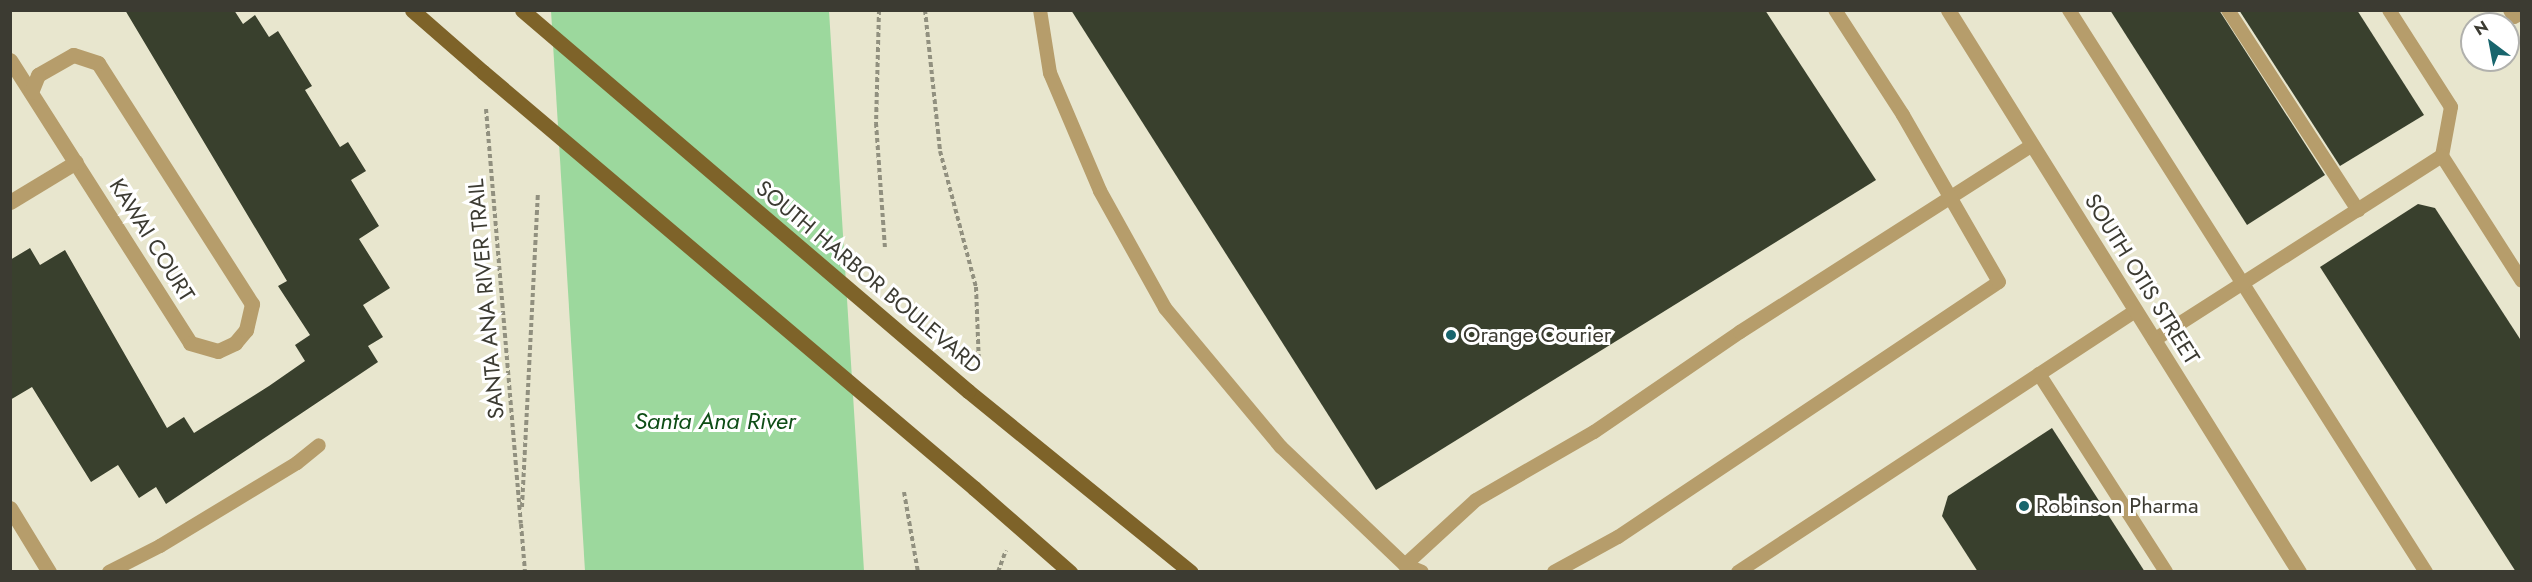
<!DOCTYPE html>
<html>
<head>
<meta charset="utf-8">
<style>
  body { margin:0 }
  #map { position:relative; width:2532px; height:582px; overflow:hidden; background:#e8e6ce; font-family:Jost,sans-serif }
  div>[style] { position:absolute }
  .water>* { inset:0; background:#9cd89d }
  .building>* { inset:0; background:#39402d }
  .path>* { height:4px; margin-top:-2px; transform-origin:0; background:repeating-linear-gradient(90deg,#91907f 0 4.5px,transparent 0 7.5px) }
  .service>* { height:14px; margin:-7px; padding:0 7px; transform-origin:7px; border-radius:7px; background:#b69d6b }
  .minor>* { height:15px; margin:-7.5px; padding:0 7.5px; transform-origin:7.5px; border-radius:7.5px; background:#b69d6b }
  .primary>* { height:15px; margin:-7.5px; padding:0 7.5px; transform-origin:7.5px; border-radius:7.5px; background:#7e6329 }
  .primary-bridge>* { height:15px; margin:-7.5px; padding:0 7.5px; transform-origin:7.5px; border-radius:7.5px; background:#7e6329 }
  .dots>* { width:16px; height:16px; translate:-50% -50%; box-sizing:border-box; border:3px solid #fff; border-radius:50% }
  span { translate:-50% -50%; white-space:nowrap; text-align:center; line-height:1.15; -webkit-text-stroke:6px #fff; paint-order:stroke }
  .street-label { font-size:22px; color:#3c3b32 }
  .poi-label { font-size:22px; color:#3c3b32 }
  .left { translate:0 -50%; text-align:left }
  .water-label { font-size:24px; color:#0e4d16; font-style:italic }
  .frame { position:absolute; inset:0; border:12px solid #3c3b32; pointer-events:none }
  .north { position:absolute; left:2460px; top:12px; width:60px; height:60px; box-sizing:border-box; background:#fff; border:2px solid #b1b1ad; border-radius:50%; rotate:328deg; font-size:16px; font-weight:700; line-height:24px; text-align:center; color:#3c3b32 }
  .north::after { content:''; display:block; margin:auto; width:21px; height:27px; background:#18656d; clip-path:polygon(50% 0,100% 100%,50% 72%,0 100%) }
</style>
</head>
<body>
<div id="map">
  <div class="water">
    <i style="clip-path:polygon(551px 11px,829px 11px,864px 571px,585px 571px)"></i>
  </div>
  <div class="building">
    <i style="clip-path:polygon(125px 10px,234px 10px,243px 24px,255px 15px,269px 37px,278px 31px,312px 86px,305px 90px,340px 147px,348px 142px,366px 171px,351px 180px,379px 226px,359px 239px,390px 288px,363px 305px,383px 337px,368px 346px,378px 362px,166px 504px,156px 487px,139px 498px,118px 465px,91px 482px,32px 387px,10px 400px,10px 260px,30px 248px,40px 265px,65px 250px,167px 428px,184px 417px,194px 433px,269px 386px,305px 361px,295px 345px,310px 335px,278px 286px,287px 281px)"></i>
    <i style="clip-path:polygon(1071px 10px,1765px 10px,1876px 180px,1376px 490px)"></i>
    <i style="clip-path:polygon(2110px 10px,2219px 10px,2325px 175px,2247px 225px)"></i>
    <i style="clip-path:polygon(2239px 10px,2357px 10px,2424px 115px,2340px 166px)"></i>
    <i style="clip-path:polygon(2418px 204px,2435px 208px,2522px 342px,2522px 572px,2516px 572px,2320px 267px)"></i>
    <i style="clip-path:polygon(2052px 428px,2145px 572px,1978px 572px,1942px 516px,1948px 496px)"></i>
  </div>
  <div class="path">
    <i style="left:879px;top:10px;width:113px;rotate:91.5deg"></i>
    <i style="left:876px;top:123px;width:125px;rotate:85.9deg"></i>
    <i style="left:925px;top:10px;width:142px;rotate:83.9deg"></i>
    <i style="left:940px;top:151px;width:141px;rotate:75.2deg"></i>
    <i style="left:976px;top:287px;width:78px;rotate:87.8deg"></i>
    <i style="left:486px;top:109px;width:416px;rotate:85.2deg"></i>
    <i style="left:904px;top:492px;width:81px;rotate:80.1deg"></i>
    <i style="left:522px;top:507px;width:313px;rotate:-87.1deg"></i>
    <i style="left:521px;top:524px;width:48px;rotate:85.2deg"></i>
    <i style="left:998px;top:572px;width:23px;rotate:-70deg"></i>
  </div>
  <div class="service">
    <i style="left:1040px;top:10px;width:64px;rotate:81deg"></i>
    <i style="left:1050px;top:73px;width:128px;rotate:67deg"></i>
    <i style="left:1100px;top:191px;width:134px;rotate:60.9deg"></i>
    <i style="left:1165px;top:308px;width:181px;rotate:50.2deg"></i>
    <i style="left:1281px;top:447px;width:171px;rotate:43.6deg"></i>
    <i style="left:1405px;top:565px;width:18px;rotate:22deg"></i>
    <i style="left:2069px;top:10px;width:666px;rotate:57.58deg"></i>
    <i style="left:2228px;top:10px;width:239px;rotate:57deg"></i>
    <i style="left:2389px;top:10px;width:115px;rotate:57.4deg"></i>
    <i style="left:2451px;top:107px;width:50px;rotate:100.4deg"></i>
    <i style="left:2510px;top:10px;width:8px;rotate:60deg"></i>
    <i style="left:2514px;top:17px;width:9px;rotate:-27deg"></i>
    <i style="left:2154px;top:340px;width:342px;rotate:-32.6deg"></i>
    <i style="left:2442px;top:156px;width:148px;rotate:57.4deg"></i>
    <i style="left:2039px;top:374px;width:235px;rotate:57.3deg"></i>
    <i style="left:1405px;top:565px;width:96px;rotate:-42.5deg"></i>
    <i style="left:1476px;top:500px;width:136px;rotate:-30deg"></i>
    <i style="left:1594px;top:432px;width:177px;rotate:-34.4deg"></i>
    <i style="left:1740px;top:332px;width:347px;rotate:-32.6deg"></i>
    <i style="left:109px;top:572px;width:57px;rotate:-27deg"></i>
    <i style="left:160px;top:546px;width:160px;rotate:-31.2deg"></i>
    <i style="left:297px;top:463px;width:28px;rotate:-39deg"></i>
    <i style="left:1554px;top:572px;width:73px;rotate:-28.7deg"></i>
    <i style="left:1618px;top:537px;width:458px;rotate:-33.8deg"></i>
    <i style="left:1999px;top:282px;width:193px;rotate:-119.9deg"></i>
    <i style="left:1903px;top:115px;width:125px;rotate:-122.9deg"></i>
    <i style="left:1738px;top:572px;width:476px;rotate:-33.3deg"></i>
  </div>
  <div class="minor">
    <i style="left:1948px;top:10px;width:663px;rotate:58.01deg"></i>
    <i style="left:10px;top:60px;width:335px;rotate:57.5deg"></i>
    <i style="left:190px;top:343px;width:29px;rotate:16deg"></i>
    <i style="left:218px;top:351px;width:19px;rotate:-25deg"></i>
    <i style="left:235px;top:343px;width:17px;rotate:-50deg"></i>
    <i style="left:246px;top:330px;width:27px;rotate:-77deg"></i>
    <i style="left:252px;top:304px;width:286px;rotate:-122.6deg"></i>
    <i style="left:98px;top:63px;width:26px;rotate:-162deg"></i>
    <i style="left:73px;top:55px;width:40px;rotate:150.3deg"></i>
    <i style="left:38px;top:75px;width:18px;rotate:112deg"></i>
    <i style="left:10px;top:202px;width:77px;rotate:-31.2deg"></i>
    <i style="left:10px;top:508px;width:75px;rotate:58.6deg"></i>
  </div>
  <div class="primary">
    <i style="left:412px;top:10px;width:94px;rotate:41.1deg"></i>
    <i style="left:968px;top:391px;width:287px;rotate:39.1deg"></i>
    <i style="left:974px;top:488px;width:128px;rotate:41.2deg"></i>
  </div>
  <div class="primary-bridge">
    <i style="left:522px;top:10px;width:587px;rotate:40.51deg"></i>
    <i style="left:483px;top:72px;width:644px;rotate:40.27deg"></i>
  </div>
  <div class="dots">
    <i style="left:1451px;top:335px;background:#18656d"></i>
    <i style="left:2024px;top:506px;background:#18656d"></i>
  </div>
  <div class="street-label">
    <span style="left:152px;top:240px;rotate:58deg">KAWAI COURT</span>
    <span style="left:869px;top:277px;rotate:40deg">SOUTH HARBOR BOULEVARD</span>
    <span style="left:2142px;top:279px;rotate:58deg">SOUTH OTIS STREET</span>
    <span style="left:486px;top:299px;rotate:-95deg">SANTA ANA RIVER TRAIL</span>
  </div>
  <div class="poi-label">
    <span class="left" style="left:1463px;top:335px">Orange Courier</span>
    <span class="left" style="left:2036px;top:506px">Robinson Pharma</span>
  </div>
  <div class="water-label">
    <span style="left:715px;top:421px">Santa Ana River</span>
  </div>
  <div class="frame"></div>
  <div class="north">N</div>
</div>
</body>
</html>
